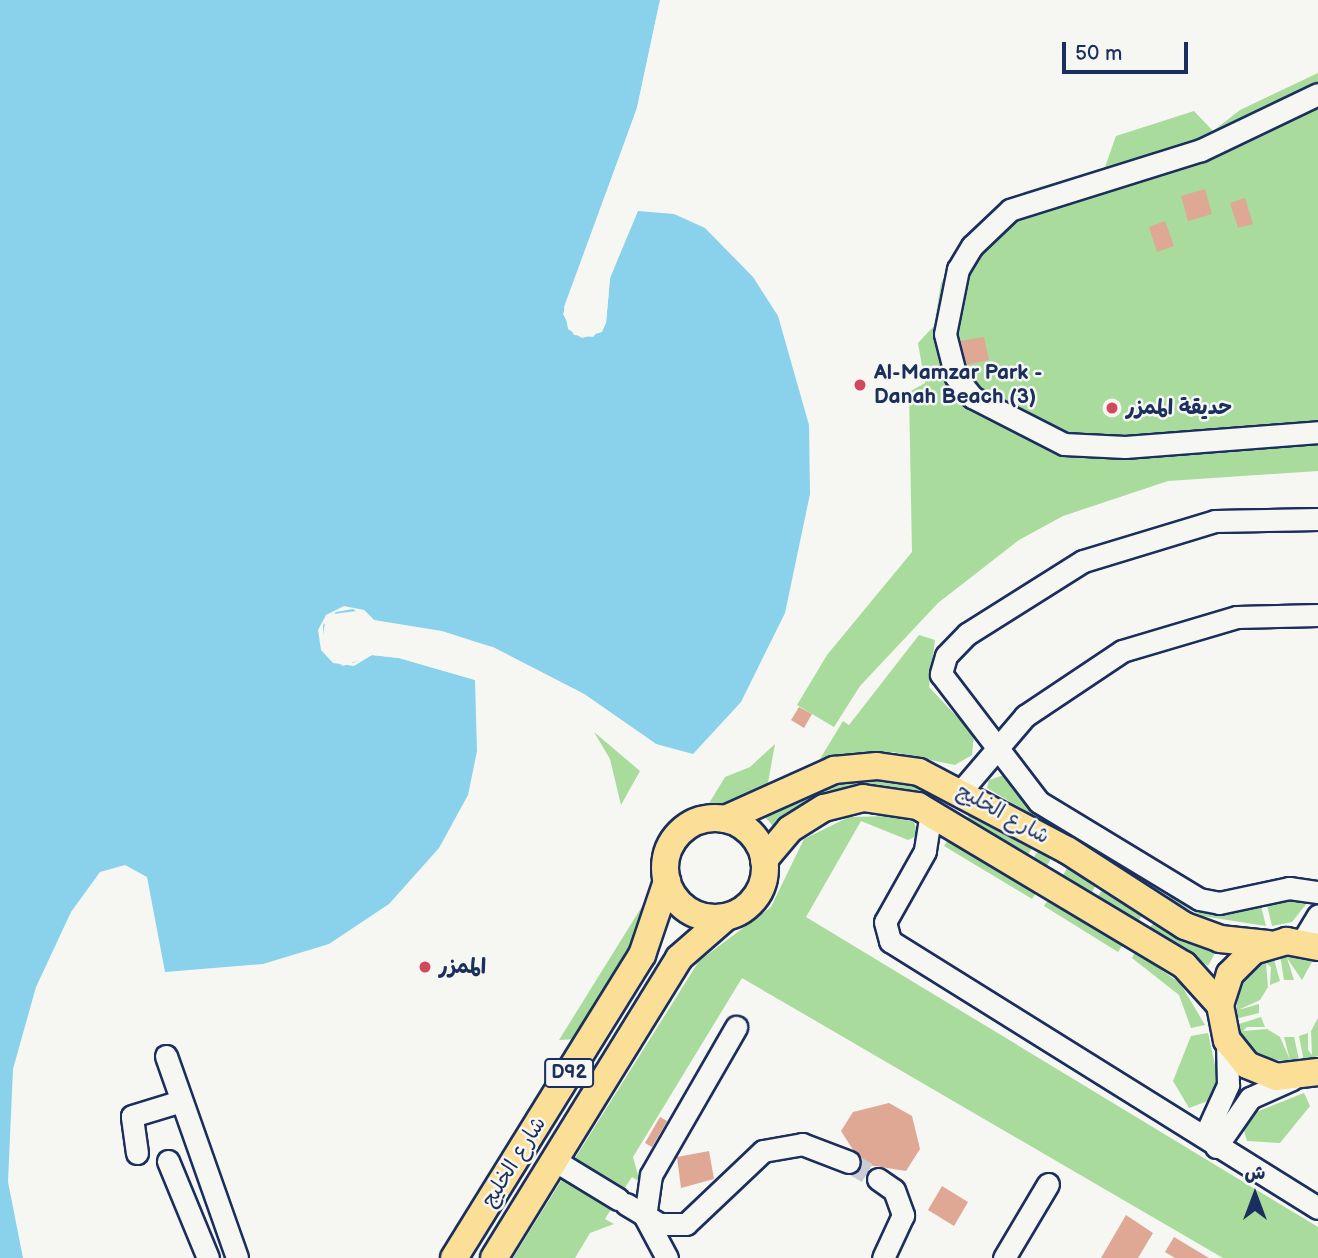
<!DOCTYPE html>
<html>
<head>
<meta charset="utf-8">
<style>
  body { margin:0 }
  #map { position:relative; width:1318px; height:1258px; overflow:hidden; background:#f6f6f2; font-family:"Balsamiq Sans","Playpen Sans Arabic",sans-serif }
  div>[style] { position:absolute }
  .green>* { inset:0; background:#a9db9c }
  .round { border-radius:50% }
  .water>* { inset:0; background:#8ad2eb }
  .pier>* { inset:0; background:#f6f6f2 }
  .building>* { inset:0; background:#dea895 }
  .minor-tunnel>* { height:21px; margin-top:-10.5px; transform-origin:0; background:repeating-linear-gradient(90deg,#caced4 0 21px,transparent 0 31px) }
  .roads { filter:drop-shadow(2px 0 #1b2f5e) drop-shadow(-2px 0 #1b2f5e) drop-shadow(0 2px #1b2f5e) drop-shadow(0 -2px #1b2f5e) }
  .minor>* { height:21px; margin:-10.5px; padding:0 10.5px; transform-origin:10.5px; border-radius:10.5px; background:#f6f6f2 }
  .major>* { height:26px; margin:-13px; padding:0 13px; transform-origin:13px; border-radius:13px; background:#fbdf96 }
  .major>.ring { margin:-13px; padding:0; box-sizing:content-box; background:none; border:26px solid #fbdf96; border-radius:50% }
  .dots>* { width:19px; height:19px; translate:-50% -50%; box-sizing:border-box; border:4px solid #f6f6f2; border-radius:50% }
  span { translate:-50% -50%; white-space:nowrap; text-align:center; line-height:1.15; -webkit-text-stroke:5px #f6f6f2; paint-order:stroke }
  .shield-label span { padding:2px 5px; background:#f6f6f2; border:2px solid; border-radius:5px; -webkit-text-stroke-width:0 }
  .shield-label { font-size:19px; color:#1b2f5e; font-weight:700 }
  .poi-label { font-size:21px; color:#1b2f5e; font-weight:700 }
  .left { translate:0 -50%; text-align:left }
  .street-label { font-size:21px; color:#1b2f5e }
  .north { position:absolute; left:1220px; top:1160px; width:70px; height:70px; -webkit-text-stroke:5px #f6f6f2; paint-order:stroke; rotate:0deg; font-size:19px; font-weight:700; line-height:28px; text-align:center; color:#1b2f5e }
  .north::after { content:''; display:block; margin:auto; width:24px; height:32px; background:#1b2f5e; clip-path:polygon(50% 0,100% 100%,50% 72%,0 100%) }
  .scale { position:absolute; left:1062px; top:42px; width:126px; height:32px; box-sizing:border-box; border:4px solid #1b2f5e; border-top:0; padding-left:9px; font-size:21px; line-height:24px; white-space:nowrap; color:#1b2f5e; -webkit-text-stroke:5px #f6f6f2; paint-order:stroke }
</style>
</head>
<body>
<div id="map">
  <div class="green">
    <i style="clip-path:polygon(1318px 73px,1318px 471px,1168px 481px,1063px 516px,1019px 540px,938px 603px,860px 686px,834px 727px,797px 705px,827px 655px,912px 552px,909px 392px,925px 383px,918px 343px,934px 326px,941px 283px,969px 235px,1024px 192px,1105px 167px,1116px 136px,1194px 111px,1213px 131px,1240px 110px)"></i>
    <i style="clip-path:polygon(919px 635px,935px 640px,929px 687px,974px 735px,972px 755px,955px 765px,893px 752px,820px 759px,843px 721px,849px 725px)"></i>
    <i style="clip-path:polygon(594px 732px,640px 771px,621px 805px,610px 759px)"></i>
    <i style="clip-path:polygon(775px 744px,767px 788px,736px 807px,705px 810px,725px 777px,750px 767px)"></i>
    <i style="clip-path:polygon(1007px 774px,1018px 796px,1072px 831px,1069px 837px,987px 788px,989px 780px)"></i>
    <i style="clip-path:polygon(881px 776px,938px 790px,934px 801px,917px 794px,774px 827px,765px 817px,840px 780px)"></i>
    <i style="clip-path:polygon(972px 811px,1033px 847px,1027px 856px,966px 820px)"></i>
    <i style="clip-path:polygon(892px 816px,914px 822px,918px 835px,908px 840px,861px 821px,806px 917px,1318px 1227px,1318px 1258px,1223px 1258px,742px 978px,633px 1157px,640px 1182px,632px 1177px,620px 1195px,572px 1163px,699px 961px,771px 907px,804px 839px,849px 817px)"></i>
    <i style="clip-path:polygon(948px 840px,1036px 893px,1032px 899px,944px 846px)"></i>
    <i style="clip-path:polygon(1087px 841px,1161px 886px,1158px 891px,1083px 846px)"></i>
    <i class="round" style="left:1034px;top:851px;width:16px;height:16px"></i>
    <i style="clip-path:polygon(1067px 868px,1096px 885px,1091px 894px,1062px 877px)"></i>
    <i style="clip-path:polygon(1103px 889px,1143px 914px,1137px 923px,1096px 899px)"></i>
    <i style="clip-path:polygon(1171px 891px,1259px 898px,1266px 926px,1202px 916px,1168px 898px)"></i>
    <i style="clip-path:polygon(651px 892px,644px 927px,576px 1039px,559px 1040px)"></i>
    <i style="clip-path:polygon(1265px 897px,1311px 898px,1292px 922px,1272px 926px)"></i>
    <i style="clip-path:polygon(1048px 900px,1122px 946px,1118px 952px,1044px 906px)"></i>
    <i style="clip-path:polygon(1155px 920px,1215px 953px,1208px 966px,1149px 929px)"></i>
    <i style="clip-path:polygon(1135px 952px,1180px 983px,1205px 1025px,1191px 1028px,1179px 995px,1132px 958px)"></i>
    <i style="clip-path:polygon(1291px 954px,1313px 960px,1302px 980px,1287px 958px,1294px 980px,1284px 980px,1280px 955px)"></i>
    <i style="clip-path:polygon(1273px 956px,1280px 981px,1270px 985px,1271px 967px,1266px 963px,1268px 987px,1260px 1000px,1238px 1010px,1259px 1004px,1259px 1013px,1235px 1019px,1240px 982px)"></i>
    <i style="clip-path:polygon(1261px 1017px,1265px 1027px,1247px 1027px,1243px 1031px,1267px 1029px,1280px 1037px,1290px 1060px,1284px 1037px,1294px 1037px,1300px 1064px,1262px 1057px,1244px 1040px,1236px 1025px)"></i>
    <i style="clip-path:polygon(1318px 1018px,1318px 1056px,1304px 1062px,1299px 1036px,1308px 1033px,1308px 1050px,1312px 1055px,1311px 1031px)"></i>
    <i style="clip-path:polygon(1208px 1033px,1217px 1074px,1213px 1099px,1189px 1108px,1173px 1081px,1191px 1036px)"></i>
    <i style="clip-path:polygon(1304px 1093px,1310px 1106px,1280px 1143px,1247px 1141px,1243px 1127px,1251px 1114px)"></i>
    <i style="clip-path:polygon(566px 1173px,616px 1201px,605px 1219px,614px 1224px,590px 1233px,575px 1258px,513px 1258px)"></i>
  </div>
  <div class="water">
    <i style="clip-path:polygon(0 0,660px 0,637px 108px,563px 314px,574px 335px,593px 337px,606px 323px,610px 278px,638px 211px,674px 214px,705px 228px,753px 277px,778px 316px,809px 425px,810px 494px,785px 613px,741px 702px,693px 754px,656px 744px,584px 694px,493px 647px,374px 620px,364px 610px,326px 615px,321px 650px,343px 666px,372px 655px,399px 658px,475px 680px,477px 751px,468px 795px,439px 848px,389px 904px,329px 944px,263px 964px,165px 972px,147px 877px,125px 865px,100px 872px,71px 912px,36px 987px,13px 1069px,8px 1182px,23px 1258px,0 1258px)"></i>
  </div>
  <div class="pier">
    <i style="clip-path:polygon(660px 0,640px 109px,567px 307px,576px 332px,592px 334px,603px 322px,607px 277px,638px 207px,610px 278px,606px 323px,602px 332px,582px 338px,568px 329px,564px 307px,637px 108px)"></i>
    <i style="clip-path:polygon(344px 606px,364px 610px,374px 620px,442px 631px,492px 647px,584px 694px,656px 744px,690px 758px,654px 747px,582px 697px,491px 650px,373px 623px,353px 609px,336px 612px,323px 625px,324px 648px,335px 660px,353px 663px,372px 652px,399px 654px,451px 667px,479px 681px,399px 658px,372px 655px,354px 666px,333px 663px,321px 650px,318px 630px,326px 615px)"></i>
  </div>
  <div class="building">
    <i style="clip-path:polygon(1205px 189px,1212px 214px,1188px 221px,1181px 196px)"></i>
    <i style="clip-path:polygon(1245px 198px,1253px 224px,1238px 228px,1230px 203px)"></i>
    <i style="clip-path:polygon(1165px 221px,1174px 246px,1157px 252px,1149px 227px)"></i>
    <i style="clip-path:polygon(984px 337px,989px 360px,966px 365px,960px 341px)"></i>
    <i style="clip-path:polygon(799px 707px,812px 714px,804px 728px,791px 720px)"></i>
    <i style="clip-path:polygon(889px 1103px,912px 1116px,920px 1149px,906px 1171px,862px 1164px,841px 1131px,853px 1112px)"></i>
    <i style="clip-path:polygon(660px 1117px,667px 1121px,652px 1147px,645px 1143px)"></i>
    <i style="clip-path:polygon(709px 1151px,714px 1179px,681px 1188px,677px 1157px)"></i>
    <i style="clip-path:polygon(942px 1186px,968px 1202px,954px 1226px,928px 1210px)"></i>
    <i style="clip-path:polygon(1126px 1215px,1153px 1233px,1138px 1258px,1101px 1258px)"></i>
    <i style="clip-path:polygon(1174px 1237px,1209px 1258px,1175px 1258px,1165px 1252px)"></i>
  </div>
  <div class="minor-tunnel">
    <i style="left:849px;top:1162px;width:34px;rotate:30deg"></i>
  </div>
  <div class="roads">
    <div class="minor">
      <i style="left:1318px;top:94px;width:130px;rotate:154.4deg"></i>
      <i style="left:1201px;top:150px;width:200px;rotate:162.6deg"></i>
      <i style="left:1010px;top:210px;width:52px;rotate:136.5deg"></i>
      <i style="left:972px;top:246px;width:27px;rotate:121deg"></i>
      <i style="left:958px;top:269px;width:66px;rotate:101.3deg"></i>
      <i style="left:945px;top:334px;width:44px;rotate:75.7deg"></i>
      <i style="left:956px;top:377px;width:26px;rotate:51deg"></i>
      <i style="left:972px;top:397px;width:103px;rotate:27.1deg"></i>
      <i style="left:1064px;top:444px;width:61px;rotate:2.8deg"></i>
      <i style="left:1125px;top:447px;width:194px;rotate:-4.4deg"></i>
      <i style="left:1318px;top:519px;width:103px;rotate:178.9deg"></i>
      <i style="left:1215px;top:521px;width:138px;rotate:163.1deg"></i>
      <i style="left:1083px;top:561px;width:137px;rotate:147.8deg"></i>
      <i style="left:967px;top:634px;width:30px;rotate:134deg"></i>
      <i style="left:946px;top:656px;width:19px;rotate:106deg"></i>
      <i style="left:941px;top:674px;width:161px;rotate:52.6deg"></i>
      <i style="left:1039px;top:802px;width:187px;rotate:31.2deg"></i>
      <i style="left:1199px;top:899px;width:20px;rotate:11deg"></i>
      <i style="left:1219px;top:903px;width:72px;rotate:-12.1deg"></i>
      <i style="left:1289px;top:888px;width:29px;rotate:8deg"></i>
      <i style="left:961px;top:791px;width:99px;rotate:-49.5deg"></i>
      <i style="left:1025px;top:716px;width:117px;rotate:-33.8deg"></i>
      <i style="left:1122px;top:651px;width:120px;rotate:-16.5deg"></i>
      <i style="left:1237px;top:617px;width:81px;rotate:-1.4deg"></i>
      <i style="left:931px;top:812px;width:39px;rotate:99deg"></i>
      <i style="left:925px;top:851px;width:81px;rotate:119.4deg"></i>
      <i style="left:885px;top:922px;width:20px;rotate:75deg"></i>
      <i style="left:890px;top:941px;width:504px;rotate:31.96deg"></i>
      <i style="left:1302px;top:942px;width:31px;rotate:-59deg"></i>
      <i style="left:166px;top:1056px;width:214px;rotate:70.6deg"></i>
      <i style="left:1207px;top:1131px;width:51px;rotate:-65.5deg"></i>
      <i style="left:1228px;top:1085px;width:45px;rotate:-91.3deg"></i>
      <i style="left:1216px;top:1147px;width:60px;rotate:-55.2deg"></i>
      <i style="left:1250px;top:1098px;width:46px;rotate:-24.3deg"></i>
      <i style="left:137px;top:1153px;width:37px;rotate:-98deg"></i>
      <i style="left:132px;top:1116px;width:51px;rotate:-17deg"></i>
      <i style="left:554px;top:1160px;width:75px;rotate:31.4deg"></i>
      <i style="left:168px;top:1161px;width:105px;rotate:67.6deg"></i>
      <i style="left:878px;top:1179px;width:19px;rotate:35deg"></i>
      <i style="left:894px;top:1190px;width:27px;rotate:70deg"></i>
      <i style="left:903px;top:1215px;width:47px;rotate:114.9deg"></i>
      <i style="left:626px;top:1204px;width:39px;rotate:31deg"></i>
      <i style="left:659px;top:1224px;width:27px"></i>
      <i style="left:686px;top:1224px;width:106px;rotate:-43.5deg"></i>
      <i style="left:763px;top:1151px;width:40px;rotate:-10deg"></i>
      <i style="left:802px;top:1144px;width:50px;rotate:21deg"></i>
      <i style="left:667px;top:1258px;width:47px;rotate:-118.2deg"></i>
      <i style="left:645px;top:1217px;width:42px;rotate:-81.9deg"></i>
      <i style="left:651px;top:1175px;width:171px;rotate:-60.1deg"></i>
      <i style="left:1004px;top:1258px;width:86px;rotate:-59.3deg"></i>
    </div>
    <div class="major">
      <i class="ring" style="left:665px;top:818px;width:74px;height:74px"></i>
      <i style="left:725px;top:819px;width:120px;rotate:-24.2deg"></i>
      <i style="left:834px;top:770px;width:43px;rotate:-5.3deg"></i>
      <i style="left:877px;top:766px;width:42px;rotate:8.1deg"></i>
      <i style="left:919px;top:772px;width:167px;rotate:27.8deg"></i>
      <i style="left:1067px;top:850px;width:140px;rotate:32.8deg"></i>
      <i style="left:1185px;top:926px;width:37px;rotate:20deg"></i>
      <i style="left:1220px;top:939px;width:48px;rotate:5.9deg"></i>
      <i style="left:764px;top:860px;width:40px;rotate:-50deg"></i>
      <i style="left:790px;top:829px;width:40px;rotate:-32deg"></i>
      <i style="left:824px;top:808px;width:40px;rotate:-14.4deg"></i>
      <i style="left:863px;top:798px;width:56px;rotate:8.3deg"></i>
      <i style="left:918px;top:806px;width:310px;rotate:30.9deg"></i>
      <i style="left:1184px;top:965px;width:54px;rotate:48deg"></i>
      <i style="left:1318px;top:947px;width:32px;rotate:-169deg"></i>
      <i style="left:1287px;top:941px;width:35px;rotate:164deg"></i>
      <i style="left:1253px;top:951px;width:33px;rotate:135deg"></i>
      <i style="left:1230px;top:974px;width:33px;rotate:108deg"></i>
      <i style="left:1220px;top:1005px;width:36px;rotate:79deg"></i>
      <i style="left:1227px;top:1040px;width:32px;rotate:51deg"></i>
      <i style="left:1247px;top:1065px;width:31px;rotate:22deg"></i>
      <i style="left:1276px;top:1077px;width:42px;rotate:-6.8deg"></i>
      <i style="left:454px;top:1258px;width:357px;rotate:-58.2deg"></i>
      <i style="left:642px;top:955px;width:78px;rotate:-71.3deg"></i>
      <i style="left:494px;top:1258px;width:352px;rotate:-58.3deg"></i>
      <i style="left:679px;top:958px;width:62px;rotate:-41.1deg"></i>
    </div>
  </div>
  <div class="dots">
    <i style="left:860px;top:385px;background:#d1495b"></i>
    <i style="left:1112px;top:408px;background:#d1495b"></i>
    <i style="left:425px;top:967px;background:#d1495b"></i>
  </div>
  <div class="shield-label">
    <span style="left:569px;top:1073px">D92</span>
  </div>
  <div class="poi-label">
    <span class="left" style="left:874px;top:385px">Al-Mamzar Park -<br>Danah Beach (3)</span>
    <span class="left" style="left:1126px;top:408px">حديقة الممزر</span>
    <span class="left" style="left:439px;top:967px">الممزر</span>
  </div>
  <div class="street-label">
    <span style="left:1003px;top:814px;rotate:29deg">شارع الخليج</span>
    <span style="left:514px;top:1162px;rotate:-58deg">شارع الخليج</span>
  </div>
  <div class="north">ش</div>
  <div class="scale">50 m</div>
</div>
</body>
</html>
